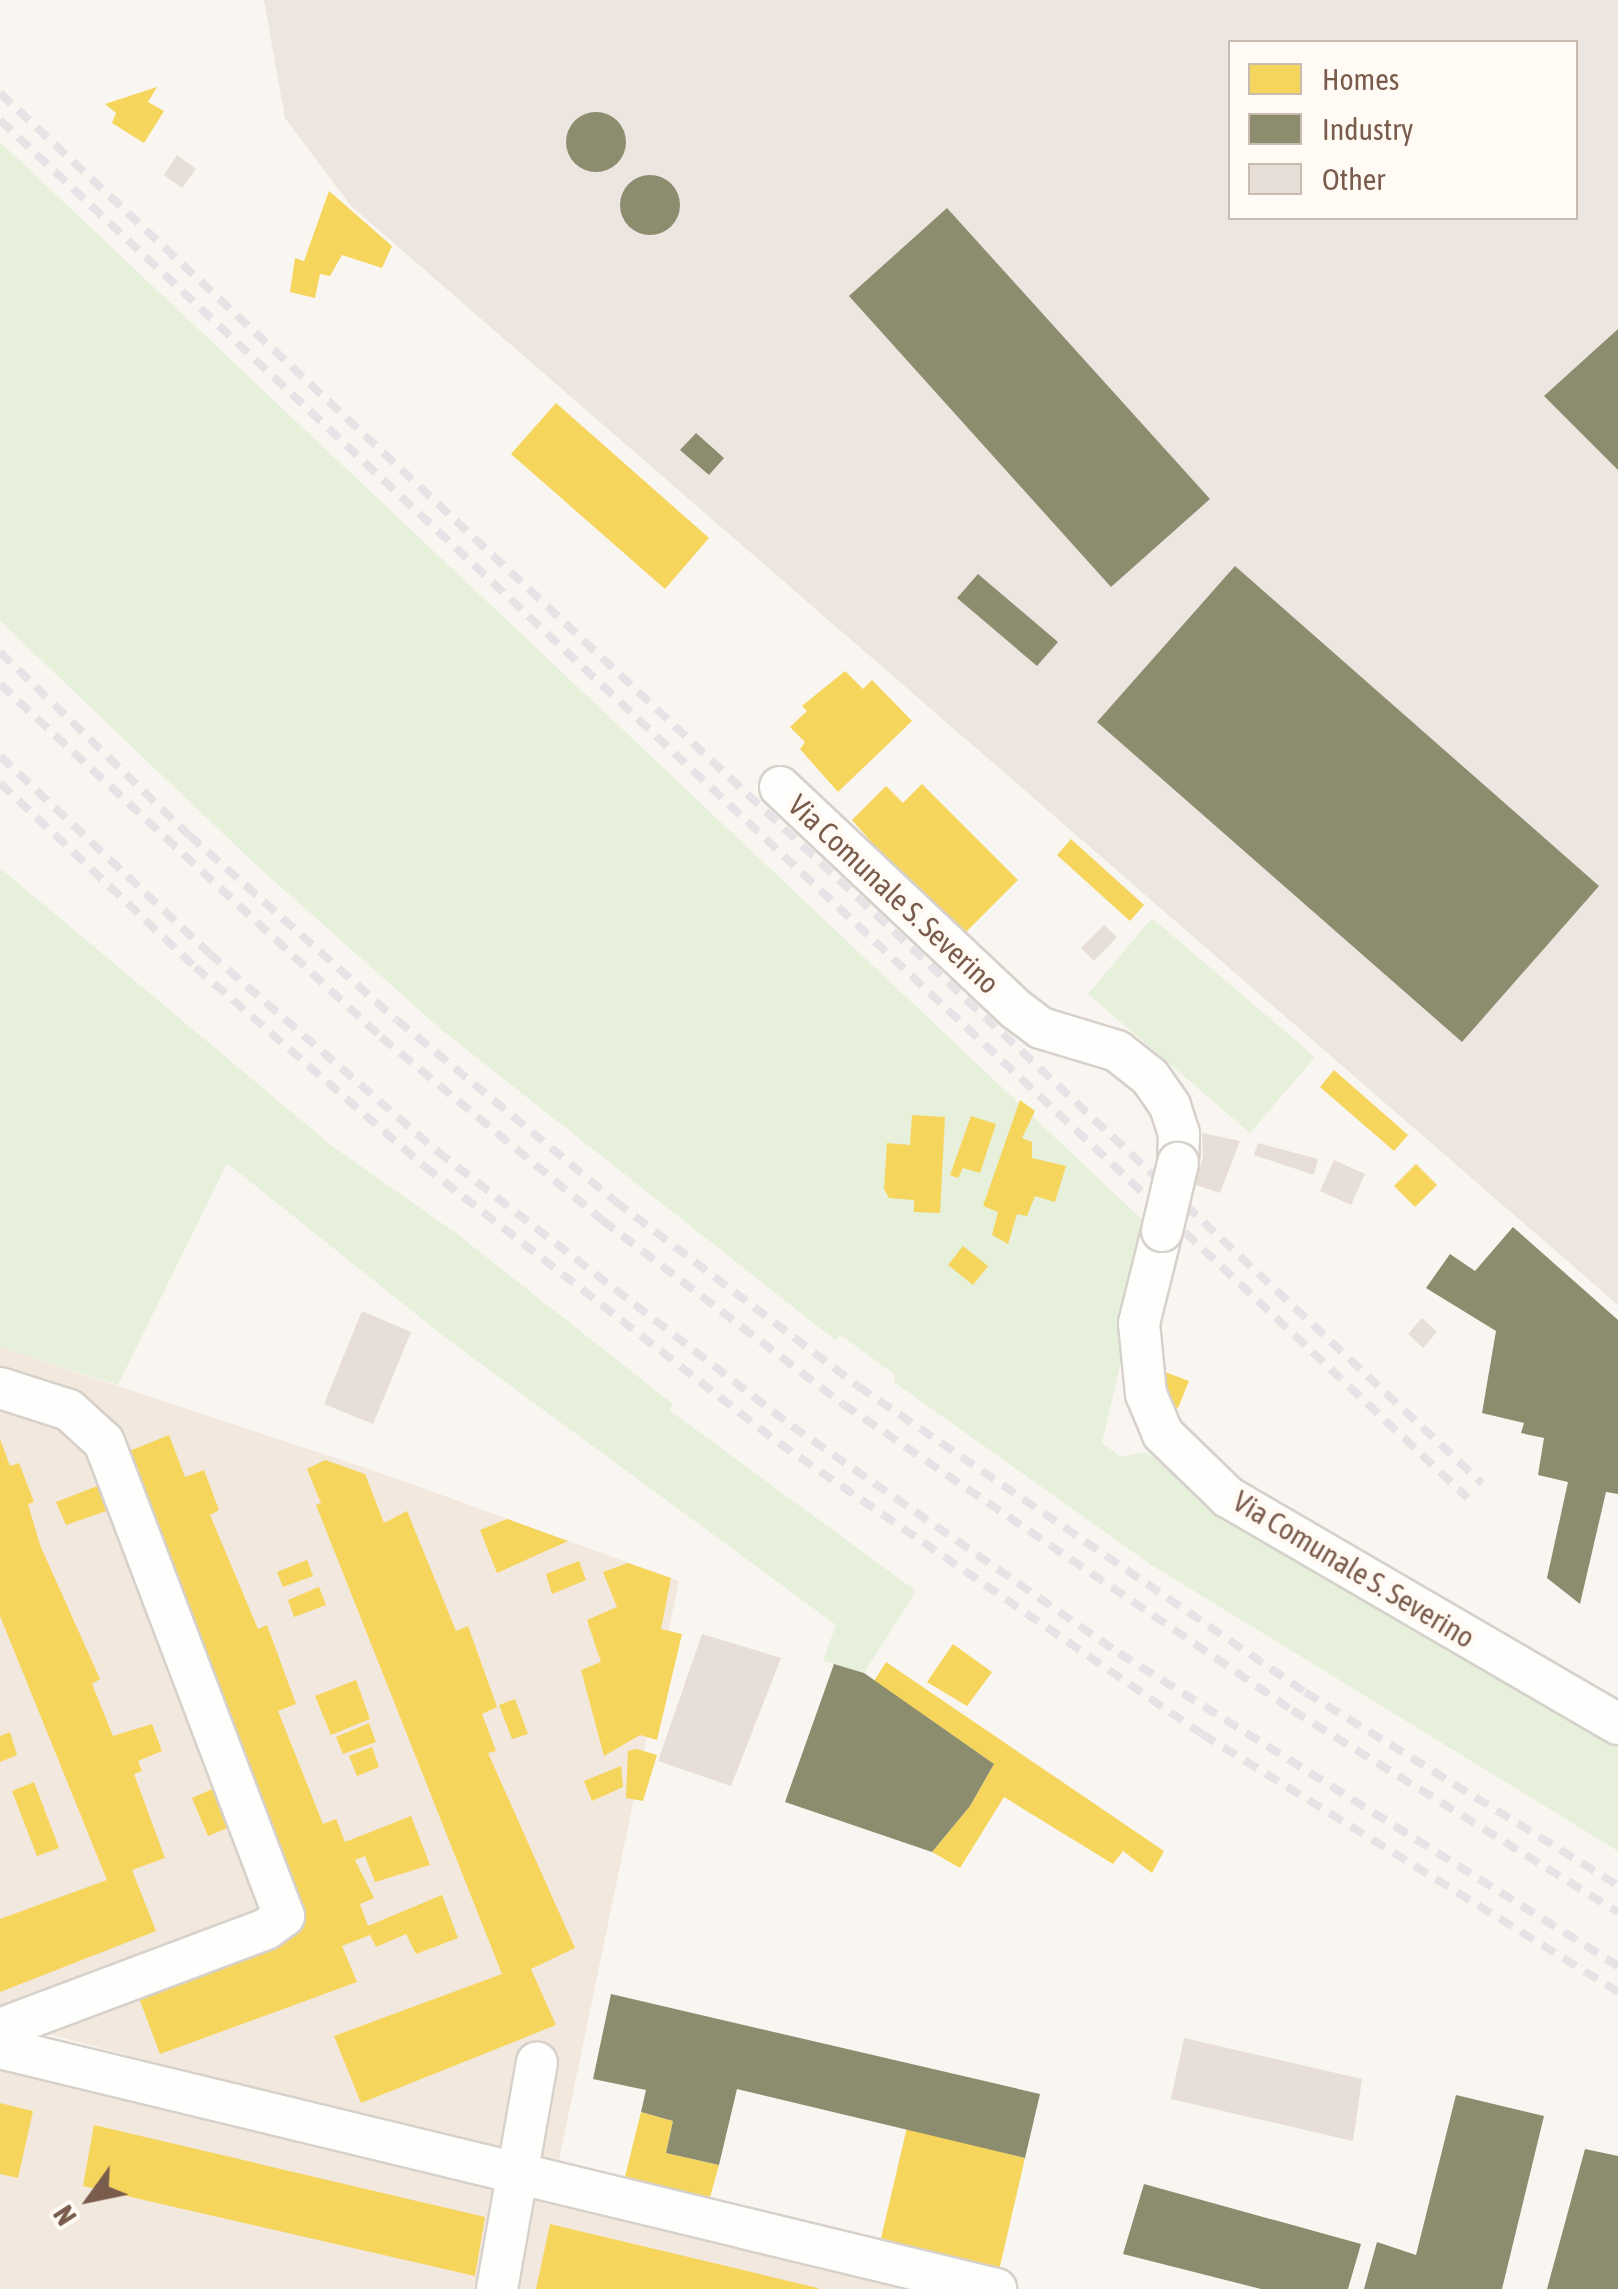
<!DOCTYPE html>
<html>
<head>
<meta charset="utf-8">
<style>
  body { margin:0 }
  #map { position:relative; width:1618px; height:2289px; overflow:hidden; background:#f9f5f0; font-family:"Asap Condensed",sans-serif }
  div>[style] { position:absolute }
  .residential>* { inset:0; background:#f2e8de }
  .industrial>* { inset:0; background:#ede5e0 }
  .green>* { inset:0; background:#e7f0db }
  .homes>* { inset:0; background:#f6d55c }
  .industry>* { inset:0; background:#8c8c6e }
  .round { border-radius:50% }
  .building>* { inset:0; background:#e6ded7 }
  .roads { filter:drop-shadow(2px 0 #d7d1cb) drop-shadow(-2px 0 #d7d1cb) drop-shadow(0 2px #d7d1cb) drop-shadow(0 -2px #d7d1cb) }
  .minor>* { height:40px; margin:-20px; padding:0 20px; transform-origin:20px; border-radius:20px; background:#fefefd }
  .rail>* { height:8px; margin-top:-4px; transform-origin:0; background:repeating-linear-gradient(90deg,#e6e3e7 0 15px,transparent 0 25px) }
  .bridges { filter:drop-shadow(2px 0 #d7d1cb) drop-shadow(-2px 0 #d7d1cb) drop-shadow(0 2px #d7d1cb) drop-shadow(0 -2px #d7d1cb) }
  .minor-bridge>* { height:40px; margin:-20px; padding:0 20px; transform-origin:20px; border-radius:20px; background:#fefefd }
  span { translate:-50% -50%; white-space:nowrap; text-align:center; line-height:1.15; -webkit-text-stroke:10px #fffaf3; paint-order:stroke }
  .street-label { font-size:30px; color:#7a5c4d }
  .legend { position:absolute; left:1228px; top:40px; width:350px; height:180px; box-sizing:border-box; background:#fffaf3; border:2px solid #cabbb1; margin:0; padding:12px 18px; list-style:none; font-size:30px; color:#7a5c4d }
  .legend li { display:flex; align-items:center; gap:20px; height:50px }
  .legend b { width:50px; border:2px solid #cabbb1 }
  .north { position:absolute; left:40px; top:2149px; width:100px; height:100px; -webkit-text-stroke:8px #fffaf3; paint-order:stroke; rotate:237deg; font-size:28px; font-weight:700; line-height:40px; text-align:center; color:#7a5c4d }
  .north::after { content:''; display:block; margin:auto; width:35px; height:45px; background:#7a5c4d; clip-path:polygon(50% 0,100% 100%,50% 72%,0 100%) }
</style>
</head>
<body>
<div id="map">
  <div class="residential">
    <i style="clip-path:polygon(0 1347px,378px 1472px,679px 1581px,557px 2170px,0 2021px)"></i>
    <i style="clip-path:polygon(0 2060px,917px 2289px,0 2289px)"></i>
  </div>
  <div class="industrial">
    <i style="clip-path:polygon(evenodd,264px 0,1618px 0,1618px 1305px,351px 206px,285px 118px,264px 0,1230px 42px,1576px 42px,1576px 218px,1230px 218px,1230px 42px)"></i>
  </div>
  <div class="green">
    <i style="clip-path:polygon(0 142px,1152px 1229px,1102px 1443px,1121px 1457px,1145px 1452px,1618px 1739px,1618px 1851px,1150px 1564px,894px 1382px,895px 1375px,841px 1335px,835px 1340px,443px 1031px,254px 863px,0 621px)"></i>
    <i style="clip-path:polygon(0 868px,332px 1146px,457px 1234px,673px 1404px,669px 1410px,916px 1591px,864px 1673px,823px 1661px,836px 1625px,446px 1338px,227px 1163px,118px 1385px,0 1347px)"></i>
    <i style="clip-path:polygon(1152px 918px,1315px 1057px,1250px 1133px,1088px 994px)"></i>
  </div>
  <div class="homes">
    <i style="clip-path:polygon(157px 87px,148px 102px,164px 111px,144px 143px,112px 123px,116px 113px,105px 104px)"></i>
    <i style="clip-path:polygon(329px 191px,392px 246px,382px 268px,342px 255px,330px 276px,320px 274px,315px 298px,290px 292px,295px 258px,304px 261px)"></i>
    <i style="clip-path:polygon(556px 403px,709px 538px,665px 589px,511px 454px)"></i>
    <i style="clip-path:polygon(845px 671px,863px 689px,872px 680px,912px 721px,838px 792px,800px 749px,805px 742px,790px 727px,807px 711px,802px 706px)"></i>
    <i style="clip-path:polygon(922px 784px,1018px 880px,965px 933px,925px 895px,922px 899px,852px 820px,886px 786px,903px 803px)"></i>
    <i style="clip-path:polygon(1071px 839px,1144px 905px,1130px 921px,1057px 855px)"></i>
    <i style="clip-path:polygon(1334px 1070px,1408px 1135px,1394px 1151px,1320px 1087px)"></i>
    <i style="clip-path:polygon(1020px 1100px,1035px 1111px,1022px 1138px,1032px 1142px,1032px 1158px,1066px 1166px,1055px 1202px,1035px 1196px,1027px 1216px,1017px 1214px,1008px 1244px,992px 1235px,998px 1212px,983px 1206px)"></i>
    <i style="clip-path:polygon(912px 1115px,945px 1117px,940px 1213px,914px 1212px,914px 1200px,889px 1198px,884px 1189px,887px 1143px,910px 1145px)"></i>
    <i style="clip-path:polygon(971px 1116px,996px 1124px,980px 1173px,963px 1168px,958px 1178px,950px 1175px)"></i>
    <i style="clip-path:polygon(1416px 1164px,1437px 1185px,1415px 1207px,1394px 1186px)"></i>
    <i style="clip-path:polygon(963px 1246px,988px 1266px,973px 1285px,948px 1265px)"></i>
    <i style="clip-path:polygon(1165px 1372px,1189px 1381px,1178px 1408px,1154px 1399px)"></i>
    <i style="clip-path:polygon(169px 1435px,185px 1477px,204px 1470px,219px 1510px,210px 1515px,258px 1629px,267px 1625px,296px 1704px,278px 1711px,323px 1824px,336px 1819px,345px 1842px,411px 1816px,430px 1865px,375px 1882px,365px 1856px,355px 1860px,374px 1898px,360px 1904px,368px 1926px,442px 1895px,458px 1938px,416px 1954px,406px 1934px,376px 1947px,370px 1935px,342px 1946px,357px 1982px,160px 2054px,136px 1990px,304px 1926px,117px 1456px)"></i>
    <i style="clip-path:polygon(0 1439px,10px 1466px,19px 1463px,34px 1502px,28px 1504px,40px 1545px,100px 1679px,92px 1684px,113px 1736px,152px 1724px,162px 1751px,138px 1761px,142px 1771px,134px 1774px,165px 1858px,132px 1870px,156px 1931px,0 1992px,0 1919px,107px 1880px,0 1616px)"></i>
    <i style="clip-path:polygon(325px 1460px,365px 1474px,384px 1523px,407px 1511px,456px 1631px,468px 1626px,497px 1707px,482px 1714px,496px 1751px,488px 1753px,575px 1948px,531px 1969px,556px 2025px,361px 2103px,334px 2036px,502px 1974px,316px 1505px,321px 1503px,307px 1469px)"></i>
    <i style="clip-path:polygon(100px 1485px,109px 1510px,66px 1525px,56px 1502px)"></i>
    <i style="clip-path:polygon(507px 1519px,568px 1541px,497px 1573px,480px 1530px)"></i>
    <i style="clip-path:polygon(307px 1560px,313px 1576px,283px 1587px,277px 1572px)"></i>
    <i style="clip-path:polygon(579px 1561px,586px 1580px,552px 1594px,546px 1574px)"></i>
    <i style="clip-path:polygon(628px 1563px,671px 1578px,661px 1629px,682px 1634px,657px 1740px,640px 1735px,604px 1756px,581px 1670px,601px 1662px,587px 1620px,617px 1607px,603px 1572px)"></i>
    <i style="clip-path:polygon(319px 1587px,326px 1605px,294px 1617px,288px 1600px)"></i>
    <i style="clip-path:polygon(953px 1644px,992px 1672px,967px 1706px,927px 1682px)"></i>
    <i style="clip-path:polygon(886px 1662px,1164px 1851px,1152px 1873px,1123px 1851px,1113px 1864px,1004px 1797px,960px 1868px,932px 1852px,970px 1806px,994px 1764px,874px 1681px)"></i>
    <i style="clip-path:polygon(356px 1680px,370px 1719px,331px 1735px,315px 1696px)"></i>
    <i style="clip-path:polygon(515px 1699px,528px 1734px,512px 1739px,499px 1705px)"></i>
    <i style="clip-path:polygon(369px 1723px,376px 1742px,343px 1754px,336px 1737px)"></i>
    <i style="clip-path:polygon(10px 1732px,17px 1755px,0 1762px,0 1736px)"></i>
    <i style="clip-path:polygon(372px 1747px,379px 1767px,357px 1776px,349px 1756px)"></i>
    <i style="clip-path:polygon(637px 1749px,657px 1755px,643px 1801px,626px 1798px,628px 1751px)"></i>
    <i style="clip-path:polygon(621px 1766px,623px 1787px,592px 1801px,584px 1781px)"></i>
    <i style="clip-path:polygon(34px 1782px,59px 1848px,37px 1856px,12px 1791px)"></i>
    <i style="clip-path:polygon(217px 1787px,232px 1826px,208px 1836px,192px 1798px)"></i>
    <i style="clip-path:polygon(0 2103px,33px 2111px,18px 2178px,0 2174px)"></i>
    <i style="clip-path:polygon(641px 2112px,673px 2121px,666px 2153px,719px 2165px,707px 2208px,623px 2185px)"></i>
    <i style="clip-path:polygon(94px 2125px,485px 2217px,475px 2276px,83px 2186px)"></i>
    <i style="clip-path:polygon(907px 2127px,1025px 2158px,998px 2275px,879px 2247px)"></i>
    <i style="clip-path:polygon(550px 2224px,818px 2288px,818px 2289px,536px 2289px)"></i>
  </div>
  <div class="industry">
    <i class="round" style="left:566px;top:112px;width:60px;height:60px"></i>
    <i class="round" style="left:620px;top:175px;width:60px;height:60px"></i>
    <i style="clip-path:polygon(947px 208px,1210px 499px,1111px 587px,849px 296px)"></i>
    <i style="clip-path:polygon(1618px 329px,1618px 470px,1544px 396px)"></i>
    <i style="clip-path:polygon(696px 433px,724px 458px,709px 475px,680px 450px)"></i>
    <i style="clip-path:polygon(1235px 566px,1599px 886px,1462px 1042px,1097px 722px)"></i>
    <i style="clip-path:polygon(978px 574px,1058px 642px,1037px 666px,957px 598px)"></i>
    <i style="clip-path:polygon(1513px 1227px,1618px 1320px,1618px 1494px,1606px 1492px,1580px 1604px,1547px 1578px,1568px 1482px,1538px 1475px,1544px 1438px,1521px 1433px,1524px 1423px,1482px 1413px,1496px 1331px,1426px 1288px,1450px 1254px,1475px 1271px)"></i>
    <i style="clip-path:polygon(834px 1664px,864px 1673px,994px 1764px,970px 1806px,932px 1852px,785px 1802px)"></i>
    <i style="clip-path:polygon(611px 1994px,1040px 2094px,1025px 2158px,737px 2089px,719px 2165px,666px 2153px,673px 2121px,641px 2112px,646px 2090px,593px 2079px)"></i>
    <i style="clip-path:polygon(1456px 2095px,1544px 2116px,1502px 2289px,1364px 2289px,1377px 2242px,1416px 2255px)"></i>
    <i style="clip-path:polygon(1585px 2149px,1618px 2156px,1618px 2289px,1547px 2289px)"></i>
    <i style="clip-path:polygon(1144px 2184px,1361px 2244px,1348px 2289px,1261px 2289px,1123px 2254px)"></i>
  </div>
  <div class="building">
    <i style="clip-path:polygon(177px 155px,196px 169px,182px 188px,164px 175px)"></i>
    <i style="clip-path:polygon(1104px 925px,1117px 937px,1094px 961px,1081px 948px)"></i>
    <i style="clip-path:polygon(1202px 1133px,1240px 1141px,1220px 1193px,1193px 1184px,1203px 1158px)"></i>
    <i style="clip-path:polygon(1258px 1143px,1318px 1159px,1314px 1175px,1254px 1155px)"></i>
    <i style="clip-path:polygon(1334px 1160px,1365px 1174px,1351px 1205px,1320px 1191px)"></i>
    <i style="clip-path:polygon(362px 1311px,411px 1332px,373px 1424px,324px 1404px)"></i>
    <i style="clip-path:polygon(1422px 1318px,1437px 1332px,1423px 1348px,1408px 1334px)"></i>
    <i style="clip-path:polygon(702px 1634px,781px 1658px,731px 1786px,658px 1761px)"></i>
    <i style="clip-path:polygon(1184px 2038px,1362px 2079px,1353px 2141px,1171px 2099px)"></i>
  </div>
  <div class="roads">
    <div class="minor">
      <i style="left:780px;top:787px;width:325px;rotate:43.3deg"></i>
      <i style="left:1017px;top:1010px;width:30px;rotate:37deg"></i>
      <i style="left:1041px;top:1028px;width:79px;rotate:16.8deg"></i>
      <i style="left:1117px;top:1051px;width:42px;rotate:38.2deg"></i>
      <i style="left:1150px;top:1077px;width:35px;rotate:55deg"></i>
      <i style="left:1170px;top:1106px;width:29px;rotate:72deg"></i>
      <i style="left:1179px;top:1134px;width:29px;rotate:92deg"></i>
      <i style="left:1162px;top:1231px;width:95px;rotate:104deg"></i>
      <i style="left:1139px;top:1323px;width:71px;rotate:84.4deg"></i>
      <i style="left:1146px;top:1394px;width:43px;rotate:67deg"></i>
      <i style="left:1163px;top:1434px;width:91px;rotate:44.1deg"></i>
      <i style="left:1228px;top:1497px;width:451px;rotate:30.2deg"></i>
      <i style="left:0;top:1388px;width:72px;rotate:17.7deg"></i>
      <i style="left:69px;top:1410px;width:47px;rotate:42.4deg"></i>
      <i style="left:104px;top:1442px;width:507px;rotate:69.21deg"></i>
      <i style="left:284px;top:1916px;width:22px;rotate:144deg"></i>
      <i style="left:266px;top:1929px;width:284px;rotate:159.4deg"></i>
      <i style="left:0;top:2048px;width:1025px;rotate:13.6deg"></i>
      <i style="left:497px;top:2289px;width:230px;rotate:-80deg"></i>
    </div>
  </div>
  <div class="rail">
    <i style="left:0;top:93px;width:2032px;rotate:43.17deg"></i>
    <i style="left:0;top:120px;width:2013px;rotate:43.19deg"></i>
    <i style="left:0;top:652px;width:263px;rotate:44.1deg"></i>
    <i style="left:189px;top:835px;width:278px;rotate:41.7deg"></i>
    <i style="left:397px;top:1020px;width:283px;rotate:39.7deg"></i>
    <i style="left:615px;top:1201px;width:305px;rotate:37.3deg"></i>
    <i style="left:858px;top:1386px;width:542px;rotate:34.39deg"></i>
    <i style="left:1305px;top:1692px;width:368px;rotate:31.7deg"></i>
    <i style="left:0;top:684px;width:519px;rotate:42.82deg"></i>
    <i style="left:381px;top:1037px;width:287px;rotate:39.6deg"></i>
    <i style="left:602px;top:1220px;width:303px;rotate:37.4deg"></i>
    <i style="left:843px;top:1404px;width:543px;rotate:34.27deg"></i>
    <i style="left:1292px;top:1710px;width:384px;rotate:31.8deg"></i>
    <i style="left:0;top:756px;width:287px;rotate:43.3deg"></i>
    <i style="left:209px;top:953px;width:302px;rotate:41deg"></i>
    <i style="left:437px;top:1151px;width:449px;rotate:37.8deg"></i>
    <i style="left:792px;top:1426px;width:398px;rotate:34.8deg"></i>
    <i style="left:1119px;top:1653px;width:589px;rotate:32.1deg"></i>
    <i style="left:0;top:783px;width:268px;rotate:43.3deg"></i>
    <i style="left:195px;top:967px;width:303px;rotate:41deg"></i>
    <i style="left:424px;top:1166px;width:450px;rotate:38deg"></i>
    <i style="left:779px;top:1443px;width:513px;rotate:34.53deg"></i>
    <i style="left:1202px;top:1734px;width:490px;rotate:31.8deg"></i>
  </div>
  <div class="bridges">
    <div class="minor-bridge">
      <i style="left:1162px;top:1231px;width:70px;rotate:-76.8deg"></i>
    </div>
  </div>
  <div class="street-label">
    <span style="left:894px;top:894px;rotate:43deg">Via Comunale S. Severino</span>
    <span style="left:1354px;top:1569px;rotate:31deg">Via Comunale S. Severino</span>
  </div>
  <ul class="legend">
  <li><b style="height:28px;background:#f6d55c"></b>Homes</li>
  <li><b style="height:28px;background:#8c8c6e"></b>Industry</li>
  <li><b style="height:28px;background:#e6ded7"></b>Other</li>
  </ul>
  <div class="north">N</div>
</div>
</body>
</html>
